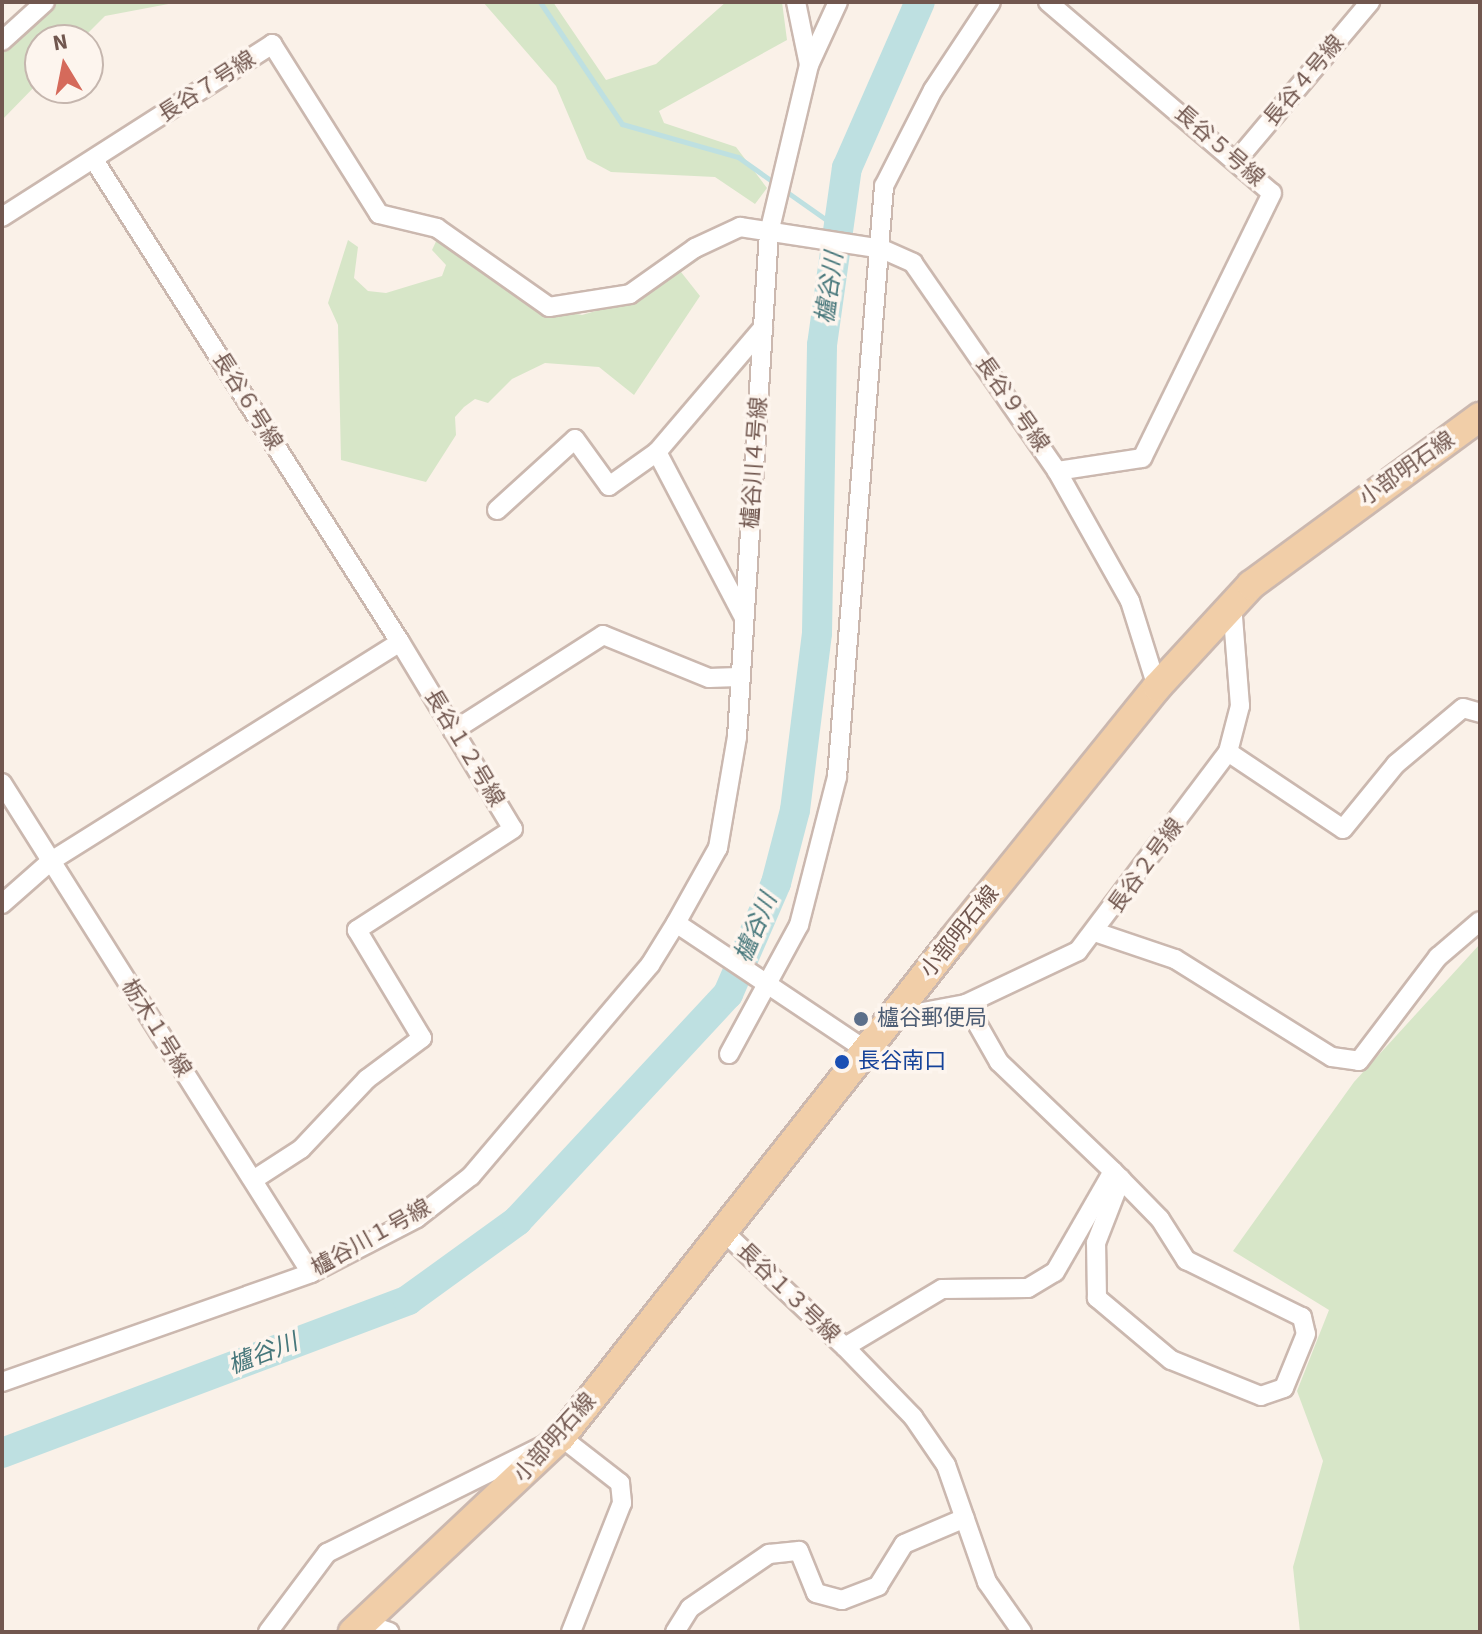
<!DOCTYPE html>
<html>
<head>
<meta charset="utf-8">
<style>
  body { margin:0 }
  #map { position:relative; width:1482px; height:1634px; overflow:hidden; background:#faf1e8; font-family:"Source Sans 3","Noto Sans JP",sans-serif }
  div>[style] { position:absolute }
  .green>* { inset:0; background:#d7e6c8 }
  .stream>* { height:5px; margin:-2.5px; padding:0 2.5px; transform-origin:2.5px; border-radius:2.5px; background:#bee0e1 }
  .river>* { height:30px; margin:-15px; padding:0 15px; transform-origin:15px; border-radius:15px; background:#bee0e1 }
  .roads { filter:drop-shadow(2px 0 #cbb8af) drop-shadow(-2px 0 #cbb8af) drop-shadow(0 2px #cbb8af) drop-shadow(0 -2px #cbb8af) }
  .minor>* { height:18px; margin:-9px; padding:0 9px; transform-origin:9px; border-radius:9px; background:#fff }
  .primary>* { height:28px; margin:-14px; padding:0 14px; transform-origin:14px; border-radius:14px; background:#f1cea8 }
  .dots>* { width:22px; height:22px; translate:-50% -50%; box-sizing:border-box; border:4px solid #fdf5ee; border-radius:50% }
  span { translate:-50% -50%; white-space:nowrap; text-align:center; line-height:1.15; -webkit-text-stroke:7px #fdf5ee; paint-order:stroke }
  .street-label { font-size:22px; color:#71574f }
  .service-label { font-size:22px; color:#4e5e75 }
  .left { translate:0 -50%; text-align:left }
  .transit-label { font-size:22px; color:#164399 }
  .water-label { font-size:24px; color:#47777b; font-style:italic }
  .frame { position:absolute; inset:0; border:4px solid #71574f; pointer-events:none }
  .north { position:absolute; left:24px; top:24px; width:80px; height:80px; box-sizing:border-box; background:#fdf5ee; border:2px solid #c5b6ae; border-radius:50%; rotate:350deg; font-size:22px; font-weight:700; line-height:32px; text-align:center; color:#71574f }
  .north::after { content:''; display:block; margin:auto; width:28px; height:36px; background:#d56a5b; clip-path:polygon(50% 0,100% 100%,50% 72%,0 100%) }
</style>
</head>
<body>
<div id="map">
  <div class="green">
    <i style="clip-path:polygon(57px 2px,179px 2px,105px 16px,81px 40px,40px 40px,40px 81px,2px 120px,2px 52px)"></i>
    <i style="clip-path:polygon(483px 2px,553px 2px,606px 80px,656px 64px,726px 2px,782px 2px,787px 40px,659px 111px,664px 123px,736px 147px,767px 188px,755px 204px,715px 177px,611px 172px,587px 159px,556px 86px)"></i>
    <i style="clip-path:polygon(440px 233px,542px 307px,582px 315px,640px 298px,700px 249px,707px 254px,681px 272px,700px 296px,634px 395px,599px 367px,545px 363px,512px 379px,488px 403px,475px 399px,464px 407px,455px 417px,456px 435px,426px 482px,341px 460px,338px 325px,328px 303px,348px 240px,358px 247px,354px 278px,368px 291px,386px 293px,442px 276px,446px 265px,432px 250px)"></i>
    <i style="clip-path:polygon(1480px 944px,1480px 1632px,1300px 1632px,1293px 1567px,1323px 1461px,1297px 1391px,1329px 1310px,1233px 1251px,1354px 1082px)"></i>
  </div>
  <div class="stream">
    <i style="left:540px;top:2px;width:147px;rotate:56.1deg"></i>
    <i style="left:622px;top:124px;width:121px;rotate:15.9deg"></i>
    <i style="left:738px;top:157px;width:47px;rotate:35.4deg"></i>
    <i style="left:784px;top:190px;width:66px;rotate:35.1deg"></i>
  </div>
  <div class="river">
    <i style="left:2px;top:1453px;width:434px;rotate:-20.6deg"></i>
    <i style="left:408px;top:1300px;width:135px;rotate:-35.9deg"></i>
    <i style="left:517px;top:1221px;width:310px;rotate:-47.1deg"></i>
    <i style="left:728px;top:994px;width:121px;rotate:-66.6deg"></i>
    <i style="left:776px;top:883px;width:75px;rotate:-75.4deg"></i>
    <i style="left:795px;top:810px;width:178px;rotate:-82.9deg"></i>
    <i style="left:817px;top:633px;width:288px;rotate:-89deg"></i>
    <i style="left:822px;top:345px;width:179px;rotate:-82deg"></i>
    <i style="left:847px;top:168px;width:181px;rotate:-66.3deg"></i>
  </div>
  <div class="roads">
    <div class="minor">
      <i style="left:796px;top:2px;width:64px;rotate:78.3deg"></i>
      <i style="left:1048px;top:2px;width:294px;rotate:40.5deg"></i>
      <i style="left:1272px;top:193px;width:295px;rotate:116.1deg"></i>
      <i style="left:1142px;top:458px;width:86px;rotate:171.3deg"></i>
      <i style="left:2px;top:41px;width:58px;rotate:-42.2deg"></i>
      <i style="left:94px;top:160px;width:571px;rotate:57.59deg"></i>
      <i style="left:1237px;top:160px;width:207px;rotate:-49.9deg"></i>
      <i style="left:2px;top:217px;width:321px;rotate:-32.6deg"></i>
      <i style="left:272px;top:44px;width:201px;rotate:57.8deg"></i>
      <i style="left:379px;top:214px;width:60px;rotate:13.6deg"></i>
      <i style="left:437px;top:228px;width:137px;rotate:35.2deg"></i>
      <i style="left:549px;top:307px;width:82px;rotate:-9.1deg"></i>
      <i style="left:630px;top:294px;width:80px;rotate:-35.3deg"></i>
      <i style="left:695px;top:248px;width:50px;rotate:-25deg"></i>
      <i style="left:740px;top:227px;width:144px;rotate:8.8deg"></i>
      <i style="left:882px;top:249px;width:34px;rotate:24deg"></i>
      <i style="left:913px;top:263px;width:253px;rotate:55.3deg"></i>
      <i style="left:1057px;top:471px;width:149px;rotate:60.7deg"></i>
      <i style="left:1130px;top:601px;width:90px;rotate:72.6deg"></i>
      <i style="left:657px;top:452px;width:185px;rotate:62.3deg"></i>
      <i style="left:497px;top:510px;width:105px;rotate:-42.3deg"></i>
      <i style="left:575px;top:439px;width:58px;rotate:54.1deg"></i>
      <i style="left:609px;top:486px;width:59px;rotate:-35.3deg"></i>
      <i style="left:657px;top:452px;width:163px;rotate:-49.5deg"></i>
      <i style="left:453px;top:731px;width:178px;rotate:-32.6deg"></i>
      <i style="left:603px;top:635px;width:114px;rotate:22.1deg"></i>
      <i style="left:709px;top:678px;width:29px;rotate:-2deg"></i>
      <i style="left:1228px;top:752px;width:48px;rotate:-75.4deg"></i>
      <i style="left:1240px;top:706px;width:101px;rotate:-94.5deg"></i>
      <i style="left:2px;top:783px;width:579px;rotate:57.76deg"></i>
      <i style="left:2px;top:904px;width:65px;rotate:-41.3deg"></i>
      <i style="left:51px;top:861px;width:412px;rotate:-32.1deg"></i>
      <i style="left:400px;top:642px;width:218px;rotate:58.9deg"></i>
      <i style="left:513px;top:829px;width:186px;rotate:147.1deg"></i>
      <i style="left:357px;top:930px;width:126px;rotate:59deg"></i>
      <i style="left:422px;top:1038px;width:69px;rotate:143.3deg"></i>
      <i style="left:367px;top:1079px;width:96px;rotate:133.3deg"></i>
      <i style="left:301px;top:1149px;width:57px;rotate:147.1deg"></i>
      <i style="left:676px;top:923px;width:229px;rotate:33.8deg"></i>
      <i style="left:1098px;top:933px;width:81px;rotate:18.7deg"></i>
      <i style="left:1175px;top:959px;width:185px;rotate:32deg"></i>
      <i style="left:1332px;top:1057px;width:27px;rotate:8deg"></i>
      <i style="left:1359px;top:1061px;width:131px;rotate:-52.8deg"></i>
      <i style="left:1438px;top:957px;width:55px;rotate:-40.6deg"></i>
      <i style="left:966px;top:1004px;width:67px;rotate:60.4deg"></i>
      <i style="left:999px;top:1062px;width:158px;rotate:43.7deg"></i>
      <i style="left:1113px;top:1171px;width:67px;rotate:45.6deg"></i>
      <i style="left:1160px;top:1219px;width:49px;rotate:57.6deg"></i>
      <i style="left:1186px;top:1260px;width:129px;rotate:26.2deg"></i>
      <i style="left:1302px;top:1317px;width:17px;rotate:77deg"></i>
      <i style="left:1306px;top:1334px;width:58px;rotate:112.2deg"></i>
      <i style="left:1284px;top:1388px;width:24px;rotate:161deg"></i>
      <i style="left:1261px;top:1396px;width:97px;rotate:-158.2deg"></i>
      <i style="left:1171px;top:1360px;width:97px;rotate:-140deg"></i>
      <i style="left:1097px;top:1298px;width:55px;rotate:-91deg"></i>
      <i style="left:1096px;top:1243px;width:69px;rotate:-68.7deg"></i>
      <i style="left:891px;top:1018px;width:76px;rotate:-10.6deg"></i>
      <i style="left:966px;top:1004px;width:124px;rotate:-25.3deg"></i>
      <i style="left:1078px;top:951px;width:249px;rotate:-53deg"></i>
      <i style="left:1228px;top:752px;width:138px;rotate:33.8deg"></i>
      <i style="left:1343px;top:829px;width:84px;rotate:-50.8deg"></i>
      <i style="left:1396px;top:764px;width:87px;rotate:-39.9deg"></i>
      <i style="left:1463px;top:708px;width:18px;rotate:16deg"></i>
      <i style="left:729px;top:1054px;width:147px;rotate:-61.5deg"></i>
      <i style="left:799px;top:925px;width:153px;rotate:-75.6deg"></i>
      <i style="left:837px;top:777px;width:593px;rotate:-85.45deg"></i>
      <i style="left:884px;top:186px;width:108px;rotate:-63deg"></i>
      <i style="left:933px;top:90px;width:105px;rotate:-56.6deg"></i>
      <i style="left:722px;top:1230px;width:170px;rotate:43.6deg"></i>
      <i style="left:845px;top:1347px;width:113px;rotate:-30.9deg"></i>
      <i style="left:942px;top:1289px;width:86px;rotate:-0.7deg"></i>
      <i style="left:1028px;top:1288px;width:31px;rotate:-31deg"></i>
      <i style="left:1055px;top:1272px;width:116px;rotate:-60.1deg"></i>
      <i style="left:845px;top:1347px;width:98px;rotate:45.8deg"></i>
      <i style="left:913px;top:1417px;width:58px;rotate:55.5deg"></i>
      <i style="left:946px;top:1465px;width:124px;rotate:70.7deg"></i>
      <i style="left:987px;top:1582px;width:61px;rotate:55deg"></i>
      <i style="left:2px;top:1382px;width:328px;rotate:-19.4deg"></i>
      <i style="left:311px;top:1273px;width:119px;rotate:-27.4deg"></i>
      <i style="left:417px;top:1218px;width:68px;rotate:-37.9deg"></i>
      <i style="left:471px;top:1176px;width:277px;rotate:-49.7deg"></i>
      <i style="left:650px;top:965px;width:49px;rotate:-58.2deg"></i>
      <i style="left:676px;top:923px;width:86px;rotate:-60.8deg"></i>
      <i style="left:718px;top:848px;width:113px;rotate:-80.3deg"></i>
      <i style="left:737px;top:737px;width:505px;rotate:-86.37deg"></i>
      <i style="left:769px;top:233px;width:173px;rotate:-76.6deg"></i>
      <i style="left:809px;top:65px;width:69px;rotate:-65.3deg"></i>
      <i style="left:363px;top:1623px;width:28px;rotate:19deg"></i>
      <i style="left:268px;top:1632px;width:99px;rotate:-53.2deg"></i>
      <i style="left:327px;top:1553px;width:261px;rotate:-26.4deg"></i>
      <i style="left:561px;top:1437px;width:75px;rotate:37.9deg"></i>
      <i style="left:620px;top:1483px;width:20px;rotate:84deg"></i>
      <i style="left:622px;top:1503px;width:139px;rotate:111.6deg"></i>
      <i style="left:675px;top:1632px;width:28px;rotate:-58deg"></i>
      <i style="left:690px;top:1608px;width:96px;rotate:-34.4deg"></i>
      <i style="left:769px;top:1554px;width:30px;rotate:-6deg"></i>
      <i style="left:799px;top:1551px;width:45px;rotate:68deg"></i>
      <i style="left:816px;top:1593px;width:27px;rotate:15deg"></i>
      <i style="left:842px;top:1600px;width:39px;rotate:-21deg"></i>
      <i style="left:878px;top:1586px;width:49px;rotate:-58.2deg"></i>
      <i style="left:904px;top:1544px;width:66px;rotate:-23.1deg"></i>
    </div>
    <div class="primary">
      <i style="left:353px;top:1632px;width:285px;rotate:-43.2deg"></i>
      <i style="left:561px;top:1437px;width:632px;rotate:-51.75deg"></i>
      <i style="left:952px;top:941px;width:326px;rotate:-51.1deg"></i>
      <i style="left:1157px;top:687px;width:139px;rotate:-47.3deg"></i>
      <i style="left:1251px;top:585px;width:284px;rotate:-36.3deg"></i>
    </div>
  </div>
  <div class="dots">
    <i style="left:861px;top:1019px;background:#5c6f8a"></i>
    <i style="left:842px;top:1062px;background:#1a4fb4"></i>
  </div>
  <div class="street-label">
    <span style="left:1304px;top:81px;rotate:-50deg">長谷４号線</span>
    <span style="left:207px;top:87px;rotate:-33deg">長谷７号線</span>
    <span style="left:1219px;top:146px;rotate:41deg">長谷５号線</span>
    <span style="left:247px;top:401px;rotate:58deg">長谷６号線</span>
    <span style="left:1012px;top:404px;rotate:55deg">長谷９号線</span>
    <span style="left:755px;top:463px;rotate:-86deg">櫨谷川４号線</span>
    <span style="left:1407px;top:469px;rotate:-35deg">小部明石線</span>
    <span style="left:464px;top:748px;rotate:59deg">長谷１２号線</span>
    <span style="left:1146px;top:866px;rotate:-54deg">長谷２号線</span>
    <span style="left:960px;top:932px;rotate:-51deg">小部明石線</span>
    <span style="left:156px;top:1028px;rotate:58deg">栃木１号線</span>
    <span style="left:371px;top:1238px;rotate:-29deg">櫨谷川１号線</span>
    <span style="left:788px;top:1293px;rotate:44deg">長谷１３号線</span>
    <span style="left:555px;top:1438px;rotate:-48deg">小部明石線</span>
  </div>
  <div class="service-label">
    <span class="left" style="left:877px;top:1019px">櫨谷郵便局</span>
  </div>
  <div class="transit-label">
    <span class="left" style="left:858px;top:1062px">長谷南口</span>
  </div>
  <div class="water-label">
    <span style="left:830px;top:288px;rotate:-82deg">櫨谷川</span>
    <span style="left:756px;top:928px;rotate:-67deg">櫨谷川</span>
    <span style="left:263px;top:1354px;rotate:-21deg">櫨谷川</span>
  </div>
  <div class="frame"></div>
  <div class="north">N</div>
</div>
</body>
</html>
